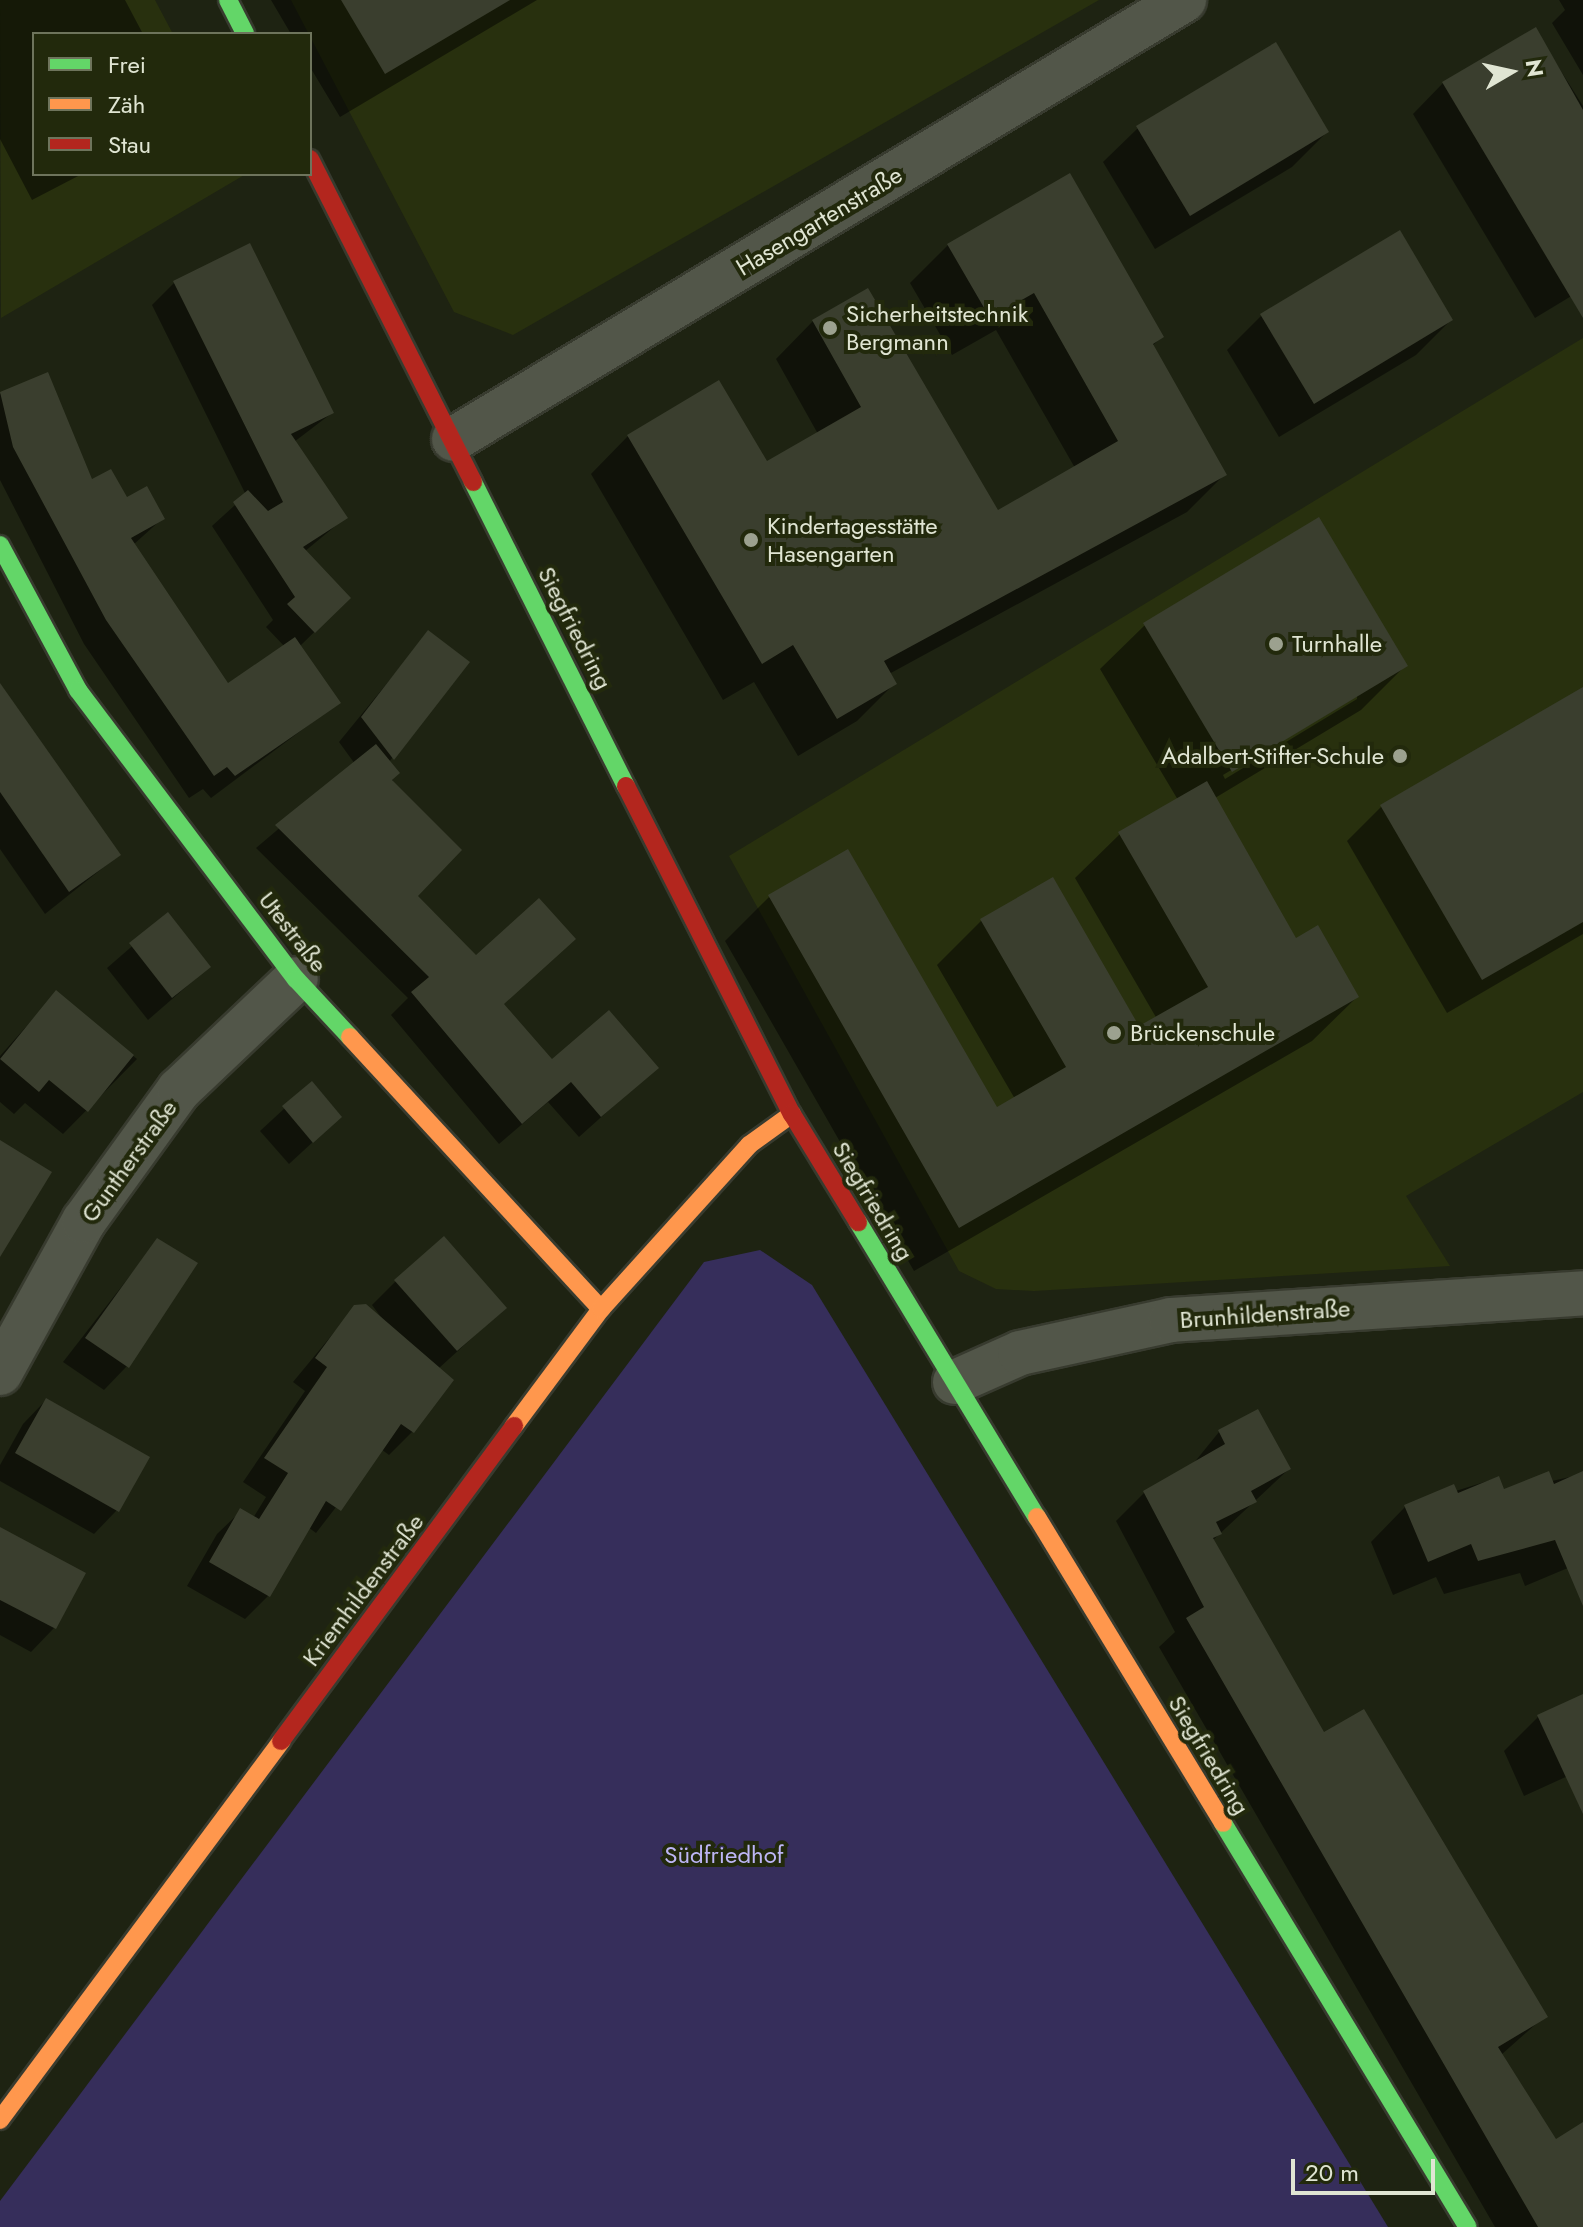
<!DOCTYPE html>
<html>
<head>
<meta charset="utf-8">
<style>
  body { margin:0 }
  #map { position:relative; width:1583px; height:2227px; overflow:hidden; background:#1e2312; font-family:Jost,sans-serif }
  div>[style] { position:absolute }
  .built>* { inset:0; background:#28300e }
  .green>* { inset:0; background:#362e5b }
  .shadow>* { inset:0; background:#0007 }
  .building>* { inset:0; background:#3a3e2e }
  .roads { filter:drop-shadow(2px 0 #383b2f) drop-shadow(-2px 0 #383b2f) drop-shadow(0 2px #383b2f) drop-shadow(0 -2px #383b2f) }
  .street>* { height:44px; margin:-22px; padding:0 22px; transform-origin:22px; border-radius:22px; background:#525649 }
  .fast>* { height:18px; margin:-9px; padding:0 9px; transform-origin:9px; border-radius:9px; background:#63d668 }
  .slow>* { height:18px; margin:-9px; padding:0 9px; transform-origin:9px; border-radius:9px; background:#ff974d }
  .jam>* { height:18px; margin:-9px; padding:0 9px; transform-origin:9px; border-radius:9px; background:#b3261e }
  .dots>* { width:22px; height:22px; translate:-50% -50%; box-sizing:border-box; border:4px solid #22290c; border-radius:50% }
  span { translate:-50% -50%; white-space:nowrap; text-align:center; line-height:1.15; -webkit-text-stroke:8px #22290c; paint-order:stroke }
  .street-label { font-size:24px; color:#e0e5d3 }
  .poi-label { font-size:24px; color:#e0e5d3 }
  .left { translate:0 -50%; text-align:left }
  .right { translate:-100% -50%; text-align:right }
  .park-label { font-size:24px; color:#bdb6f5 }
  .legend { position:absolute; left:32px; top:32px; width:280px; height:144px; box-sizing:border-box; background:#22290c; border:2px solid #6e745c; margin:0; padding:10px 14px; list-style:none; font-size:24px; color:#e0e5d3 }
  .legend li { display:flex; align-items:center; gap:16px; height:40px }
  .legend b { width:40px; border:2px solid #6e745c }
  .north { position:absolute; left:1471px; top:32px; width:80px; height:80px; -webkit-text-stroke:6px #22290c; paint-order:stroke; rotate:81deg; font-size:22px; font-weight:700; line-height:32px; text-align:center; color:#e0e5d3 }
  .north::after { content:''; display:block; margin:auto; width:28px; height:36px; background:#e0e5d3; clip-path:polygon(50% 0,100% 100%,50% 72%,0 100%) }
  .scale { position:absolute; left:1291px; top:2159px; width:144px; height:36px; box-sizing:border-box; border:4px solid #e0e5d3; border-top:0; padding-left:10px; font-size:24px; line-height:28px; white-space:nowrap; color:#e0e5d3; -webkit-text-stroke:6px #22290c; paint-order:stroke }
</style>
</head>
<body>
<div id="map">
  <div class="built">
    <i style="clip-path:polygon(0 0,155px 0,173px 34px,34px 34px,34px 174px,246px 174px,1px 318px)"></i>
    <i style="clip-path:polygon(291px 0,1099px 0,513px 335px,454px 312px)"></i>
    <i style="clip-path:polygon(1583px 338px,1583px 1092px,1406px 1196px,1450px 1266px,1034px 1291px,996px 1289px,959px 1271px,729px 856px)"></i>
  </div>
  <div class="green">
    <i style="clip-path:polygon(760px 1250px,812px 1285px,1388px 2227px,0 2227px,0 2201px,704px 1262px)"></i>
  </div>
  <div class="shadow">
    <i style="clip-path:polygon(0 0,125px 0,143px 34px,34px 34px,34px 174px,82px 174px,32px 200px,0 139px)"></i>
    <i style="clip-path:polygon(271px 0,537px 0,340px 117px,310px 67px,310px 34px,291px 34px)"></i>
    <i style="clip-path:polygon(1559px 0,1583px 0,1583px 75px,1552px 23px,1565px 10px)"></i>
    <i style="clip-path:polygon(1535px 30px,1583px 106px,1583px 289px,1535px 318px,1413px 114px,1443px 83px)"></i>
    <i style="clip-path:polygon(1138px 128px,1327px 132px,1292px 167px,1155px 249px,1103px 162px)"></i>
    <i style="clip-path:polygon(948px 245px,1162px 337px,1152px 346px,1225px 474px,1187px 512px,889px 674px,895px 683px,857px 721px,798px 756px,754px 682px,723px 700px,591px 474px,628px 436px,766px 464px,818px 434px,776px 359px,813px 321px,997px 512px,1075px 468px,996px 330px,952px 355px,910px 283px)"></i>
    <i style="clip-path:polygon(174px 283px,332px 413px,294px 442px,345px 518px,304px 552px,349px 598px,300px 646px,338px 703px,211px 798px,203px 789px,189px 798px,84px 644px,0 480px,0 394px,47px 375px,91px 482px,163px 518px,133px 545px,228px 686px,285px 647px,266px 627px,273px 620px,212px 526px,246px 495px,152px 305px)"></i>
    <i style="clip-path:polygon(1262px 315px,1451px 320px,1416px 355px,1279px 437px,1227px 350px)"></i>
    <i style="clip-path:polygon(evenodd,1145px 625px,1406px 665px,1361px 710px,1215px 798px,1296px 940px,1357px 997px,1312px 1041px,914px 1271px,725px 941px,769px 897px,997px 1109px,1015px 1099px,937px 965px,982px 920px,1139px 1029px,1157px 1019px,1075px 878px,1120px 834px,1178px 800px,1100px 669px,1145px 625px,1357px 694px,1357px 699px,1225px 779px,1223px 775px,1357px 694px)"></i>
    <i style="clip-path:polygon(428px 633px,467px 662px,389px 762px,415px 896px,476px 958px,502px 1005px,552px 1062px,656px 1068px,579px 1137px,548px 1102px,499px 1144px,391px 1015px,408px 998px,256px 848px,355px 764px,339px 742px)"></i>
    <i style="clip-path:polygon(0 684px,119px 855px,45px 914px,0 849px)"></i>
    <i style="clip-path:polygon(1583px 689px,1583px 934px,1447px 1013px,1347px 841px,1381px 807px)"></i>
    <i style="clip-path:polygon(168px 915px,209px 967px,148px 1020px,107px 968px)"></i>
    <i style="clip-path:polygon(56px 993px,137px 1059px,63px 1134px,25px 1103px,14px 1114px,0 1102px,0 1056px)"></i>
    <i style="clip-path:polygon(312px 1083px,340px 1117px,289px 1164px,260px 1131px)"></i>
    <i style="clip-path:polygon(157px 1241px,127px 1366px,104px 1390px,63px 1362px)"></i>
    <i style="clip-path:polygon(396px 1281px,505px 1308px,438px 1369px,451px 1380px,412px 1432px,389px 1455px,381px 1449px,316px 1533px,308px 1527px,268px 1596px,245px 1619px,187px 1586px,217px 1534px,241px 1511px,253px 1518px,266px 1497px,243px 1482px,305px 1391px,293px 1382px,355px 1307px,386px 1324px,372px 1305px)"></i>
    <i style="clip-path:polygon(46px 1400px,117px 1510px,94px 1534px,0 1481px,0 1465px,23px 1424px)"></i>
    <i style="clip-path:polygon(1219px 1432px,1289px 1469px,1212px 1541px,1324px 1735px,1545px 2016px,1501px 2055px,1555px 2141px,1583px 2124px,1583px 2227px,1495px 2227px,1159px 1647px,1175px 1632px,1116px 1521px,1144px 1493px,1193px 1464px)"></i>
    <i style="clip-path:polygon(1583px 1474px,1583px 1577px,1575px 1565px,1525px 1586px,1520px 1573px,1444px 1594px,1436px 1577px,1393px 1595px,1371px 1542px,1405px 1507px,1497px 1478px,1503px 1492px)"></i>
    <i style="clip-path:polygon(0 1529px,83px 1574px,54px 1628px,31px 1652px,0 1635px)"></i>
    <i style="clip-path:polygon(1583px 1696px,1583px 1789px,1570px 1775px,1524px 1796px,1504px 1751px,1538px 1717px)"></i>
  </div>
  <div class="building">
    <i style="clip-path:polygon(341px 0,510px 0,385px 74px)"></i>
    <i style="clip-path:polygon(1536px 27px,1583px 110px,1583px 318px,1442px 82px)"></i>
    <i style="clip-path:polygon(1276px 42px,1329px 132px,1190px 216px,1136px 126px)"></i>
    <i style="clip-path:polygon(1070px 173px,1164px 337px,1153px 344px,1227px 475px,884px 661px,897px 684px,837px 719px,793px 645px,762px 664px,627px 435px,719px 380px,767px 461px,861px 407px,812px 320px,868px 288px,998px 510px,1118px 441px,1034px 293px,990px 318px,947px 244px)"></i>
    <i style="clip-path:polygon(1400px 230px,1453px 320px,1314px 404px,1260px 314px)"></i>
    <i style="clip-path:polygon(250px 243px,334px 413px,291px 434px,348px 518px,303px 547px,351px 598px,315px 633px,287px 604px,295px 597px,233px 502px,248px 490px,268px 511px,283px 502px,173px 281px)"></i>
    <i style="clip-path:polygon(48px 372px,92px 479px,111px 469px,127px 497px,147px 486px,165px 519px,131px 538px,228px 683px,295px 637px,341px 703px,235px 776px,227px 767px,214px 776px,106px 620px,13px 447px,0 392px)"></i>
    <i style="clip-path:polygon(1319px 517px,1408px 666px,1232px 772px,1143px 623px)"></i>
    <i style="clip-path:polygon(428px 630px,470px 662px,394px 760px,361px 717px)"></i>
    <i style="clip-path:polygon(0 683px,121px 855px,69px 892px,0 792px)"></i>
    <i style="clip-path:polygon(1583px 687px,1583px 922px,1482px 980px,1380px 805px)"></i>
    <i style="clip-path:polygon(376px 744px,400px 773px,392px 780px,462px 850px,418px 896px,476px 955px,539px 898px,576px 939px,504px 1004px,552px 1059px,609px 1010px,659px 1068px,601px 1117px,571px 1082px,522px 1124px,411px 992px,429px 977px,275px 825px)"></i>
    <i style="clip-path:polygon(1207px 781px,1296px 938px,1318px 925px,1359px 997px,959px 1228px,768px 895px,848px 849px,997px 1107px,1066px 1067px,980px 919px,1053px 877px,1139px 1026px,1208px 987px,1118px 832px)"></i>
    <i style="clip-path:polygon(168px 912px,211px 967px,172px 998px,129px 943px)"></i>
    <i style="clip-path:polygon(56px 990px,134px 1055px,88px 1112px,49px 1080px,39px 1092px,0 1059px)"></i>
    <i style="clip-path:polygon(312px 1081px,342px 1117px,313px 1143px,282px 1106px)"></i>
    <i style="clip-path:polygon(0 1140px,52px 1172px,0 1257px)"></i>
    <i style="clip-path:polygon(444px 1236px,507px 1308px,457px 1351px,394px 1280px)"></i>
    <i style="clip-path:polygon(157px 1238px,198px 1263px,129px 1368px,85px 1338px)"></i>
    <i style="clip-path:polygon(366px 1304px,454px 1380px,414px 1433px,401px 1424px,341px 1511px,326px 1501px,270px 1597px,209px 1562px,240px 1508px,259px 1519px,288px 1473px,264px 1458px,327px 1367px,315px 1358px,354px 1305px)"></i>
    <i style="clip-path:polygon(46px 1398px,150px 1457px,119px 1512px,15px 1453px)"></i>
    <i style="clip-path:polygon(1258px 1409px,1291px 1469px,1251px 1491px,1257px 1502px,1216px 1522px,1222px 1534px,1213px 1538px,1324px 1732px,1364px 1709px,1548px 2017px,1498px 2047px,1556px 2139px,1583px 2122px,1583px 2227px,1538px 2227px,1186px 1618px,1204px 1607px,1143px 1491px,1225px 1444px,1218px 1430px)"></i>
    <i style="clip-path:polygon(1549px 1471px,1554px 1484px,1583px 1471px,1583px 1606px,1555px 1540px,1478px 1561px,1471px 1544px,1428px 1562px,1404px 1505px,1454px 1484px,1458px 1493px,1499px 1476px,1504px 1489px)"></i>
    <i style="clip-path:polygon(0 1527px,86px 1573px,56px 1629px,0 1600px)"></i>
    <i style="clip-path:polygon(1583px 1694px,1583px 1814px,1537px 1715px)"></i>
  </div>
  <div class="roads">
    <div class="street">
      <i style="left:454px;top:439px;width:852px;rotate:-31.02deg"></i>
      <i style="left:0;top:1373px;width:174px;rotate:-61.1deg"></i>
      <i style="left:84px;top:1221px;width:162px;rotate:-54.1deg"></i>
      <i style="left:179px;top:1090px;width:161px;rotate:-43.5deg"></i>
      <i style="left:955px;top:1382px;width:71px;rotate:-24deg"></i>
      <i style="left:1020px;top:1353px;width:155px;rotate:-12.3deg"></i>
      <i style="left:1171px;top:1320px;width:413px;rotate:-3.7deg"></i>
    </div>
    <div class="fast">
      <i style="left:228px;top:0;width:38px;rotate:63deg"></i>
      <i style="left:473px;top:482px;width:340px;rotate:63.3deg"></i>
      <i style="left:0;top:545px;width:165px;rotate:61.7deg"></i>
      <i style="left:78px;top:690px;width:362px;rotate:53deg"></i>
      <i style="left:296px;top:979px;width:79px;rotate:47deg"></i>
      <i style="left:858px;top:1222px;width:345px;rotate:58.8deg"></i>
      <i style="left:1223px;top:1823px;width:472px;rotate:58.8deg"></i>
    </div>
    <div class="slow">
      <i style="left:350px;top:1037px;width:370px;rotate:47.3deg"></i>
      <i style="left:514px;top:1426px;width:146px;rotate:-53.4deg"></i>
      <i style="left:601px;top:1309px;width:221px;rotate:-47.9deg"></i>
      <i style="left:749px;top:1145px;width:53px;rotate:-35.8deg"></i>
      <i style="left:1037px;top:1517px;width:358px;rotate:58.7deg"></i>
      <i style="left:0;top:2120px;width:472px;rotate:-53.4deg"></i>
    </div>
    <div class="jam">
      <i style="left:310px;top:159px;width:362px;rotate:63.2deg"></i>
      <i style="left:626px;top:786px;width:368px;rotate:63.2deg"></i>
      <i style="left:792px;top:1114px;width:127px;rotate:58.6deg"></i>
      <i style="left:281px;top:1741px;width:392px;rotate:-53.5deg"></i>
    </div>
  </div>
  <div class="dots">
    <i style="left:830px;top:328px;background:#9ca18f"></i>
    <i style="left:751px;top:540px;background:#9ca18f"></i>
    <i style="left:1276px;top:644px;background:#9ca18f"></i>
    <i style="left:1400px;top:756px;background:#9ca18f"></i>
    <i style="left:1114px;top:1033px;background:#9ca18f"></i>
  </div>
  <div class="street-label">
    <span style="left:819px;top:221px;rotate:-31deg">Hasengartenstraße</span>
    <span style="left:575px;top:628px;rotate:63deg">Siegfriedring</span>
    <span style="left:293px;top:932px;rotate:52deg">Utestraße</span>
    <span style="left:129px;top:1161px;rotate:-54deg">Guntherstraße</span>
    <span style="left:873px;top:1201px;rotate:59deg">Siegfriedring</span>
    <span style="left:1265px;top:1314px;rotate:-4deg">Brunhildenstraße</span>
    <span style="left:363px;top:1590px;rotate:-53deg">Kriemhildenstraße</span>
    <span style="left:1209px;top:1755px;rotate:59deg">Siegfriedring</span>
  </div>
  <div class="poi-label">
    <span class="left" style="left:846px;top:328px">Sicherheitstechnik<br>Bergmann</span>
    <span class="left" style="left:767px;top:540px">Kindertagesstätte<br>Hasengarten</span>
    <span class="left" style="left:1292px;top:644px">Turnhalle</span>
    <span class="right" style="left:1384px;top:756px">Adalbert-Stifter-Schule</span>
    <span class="left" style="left:1130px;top:1033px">Brückenschule</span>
  </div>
  <div class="park-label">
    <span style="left:724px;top:1855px">Südfriedhof</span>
  </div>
  <ul class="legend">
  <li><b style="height:10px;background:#63d668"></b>Frei</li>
  <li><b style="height:10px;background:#ff974d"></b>Zäh</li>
  <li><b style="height:10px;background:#b3261e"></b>Stau</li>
  </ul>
  <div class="north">N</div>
  <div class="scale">20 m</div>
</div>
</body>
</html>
